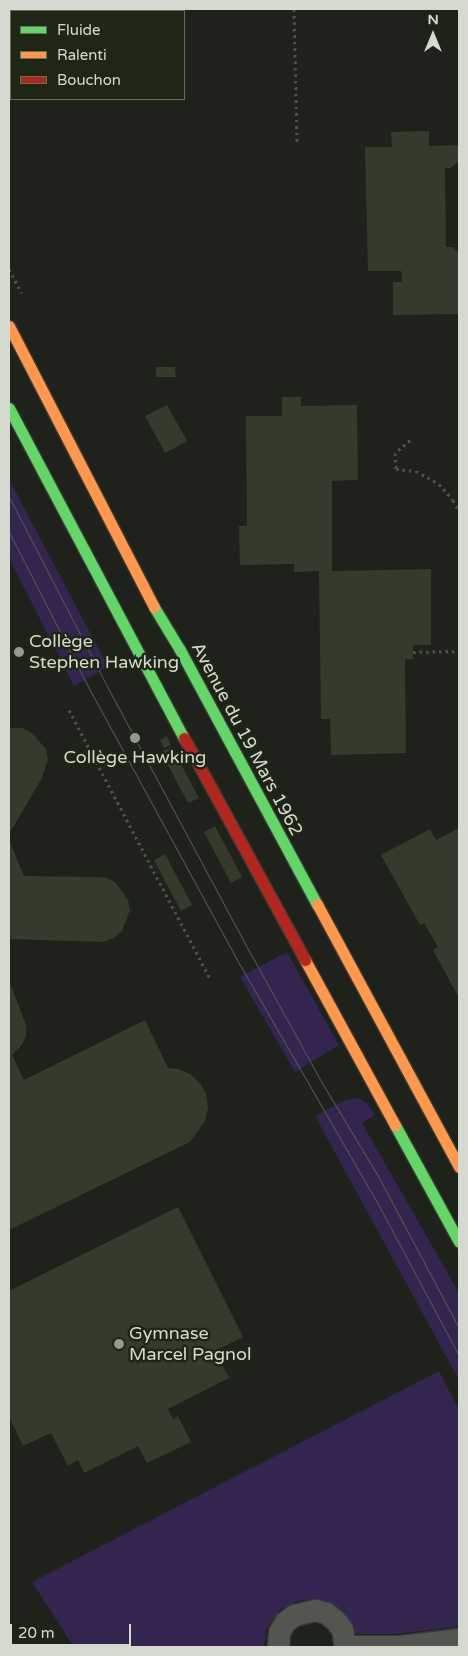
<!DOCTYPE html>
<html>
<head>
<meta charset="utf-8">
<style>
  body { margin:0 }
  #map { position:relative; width:468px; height:1656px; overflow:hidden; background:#1e221a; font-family:"Varela Round",sans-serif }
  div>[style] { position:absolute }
  .green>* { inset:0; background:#332550 }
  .building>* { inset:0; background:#343a2c }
  .path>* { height:3px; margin-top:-1.5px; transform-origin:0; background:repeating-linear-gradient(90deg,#4f524c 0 2.5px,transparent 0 6.5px) }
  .roads { filter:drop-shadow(1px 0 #393c36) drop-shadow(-1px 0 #393c36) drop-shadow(0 1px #393c36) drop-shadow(0 -1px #393c36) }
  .lane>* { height:21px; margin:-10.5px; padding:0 10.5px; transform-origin:10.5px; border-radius:10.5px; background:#52564f }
  .fast>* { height:11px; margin:-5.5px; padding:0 5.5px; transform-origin:5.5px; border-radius:5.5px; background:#63d668 }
  .slow>* { height:11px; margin:-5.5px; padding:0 5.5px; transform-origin:5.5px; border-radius:5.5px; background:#ff974d }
  .jam>* { height:11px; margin:-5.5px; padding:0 5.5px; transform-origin:5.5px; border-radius:5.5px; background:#b3261e }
  .tram>* { height:1px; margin:-0.5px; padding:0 0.5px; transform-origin:0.5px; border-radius:0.5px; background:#555851 }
  .dots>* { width:14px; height:14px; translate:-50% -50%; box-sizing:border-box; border:2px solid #1f2616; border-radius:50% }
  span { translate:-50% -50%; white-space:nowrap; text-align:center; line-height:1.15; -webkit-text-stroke:5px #1f2616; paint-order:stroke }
  .poi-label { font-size:18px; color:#d4dacf }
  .left { translate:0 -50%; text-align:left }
  .street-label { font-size:18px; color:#d4dacf }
  .frame { position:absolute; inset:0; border:10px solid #d4dacf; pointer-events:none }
  .legend { position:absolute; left:10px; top:10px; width:175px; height:90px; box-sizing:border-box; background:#1f2616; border:1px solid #676e60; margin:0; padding:6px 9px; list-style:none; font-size:15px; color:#d4dacf }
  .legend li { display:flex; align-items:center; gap:10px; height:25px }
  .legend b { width:25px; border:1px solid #676e60 }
  .north { position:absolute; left:408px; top:10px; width:50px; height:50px; -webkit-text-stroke:4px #1f2616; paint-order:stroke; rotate:0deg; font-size:14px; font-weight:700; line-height:20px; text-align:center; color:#d4dacf }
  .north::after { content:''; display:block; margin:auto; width:18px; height:22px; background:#d4dacf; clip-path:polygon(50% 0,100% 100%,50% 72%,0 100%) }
  .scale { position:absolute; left:10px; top:1624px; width:121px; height:22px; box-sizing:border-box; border:2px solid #d4dacf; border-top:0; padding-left:6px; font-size:15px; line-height:18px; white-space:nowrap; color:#d4dacf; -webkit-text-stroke:4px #1f2616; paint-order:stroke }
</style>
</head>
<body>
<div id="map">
  <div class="green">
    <i style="clip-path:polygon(9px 479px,108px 667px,74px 686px,9px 558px)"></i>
    <i style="clip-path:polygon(287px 952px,339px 1045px,295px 1072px,240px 977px)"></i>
    <i style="clip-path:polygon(359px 1098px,367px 1103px,375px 1115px,362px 1123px,459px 1293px,459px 1380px,315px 1116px,345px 1100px)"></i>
    <i style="clip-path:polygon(439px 1371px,459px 1410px,459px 1627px,395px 1634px,356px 1634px,343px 1612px,328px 1602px,313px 1599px,297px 1601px,280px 1610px,266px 1630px,264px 1647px,74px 1647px,32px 1582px)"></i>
  </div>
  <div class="building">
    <i style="clip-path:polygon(429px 131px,429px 146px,458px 145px,458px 162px,451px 168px,445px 168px,446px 247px,453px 247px,459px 253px,459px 314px,393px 315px,393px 282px,402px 282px,401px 271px,368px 271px,365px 147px,392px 147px,391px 132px)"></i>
    <i style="clip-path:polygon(156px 367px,175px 367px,176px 377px,156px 377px)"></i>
    <i style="clip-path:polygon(282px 397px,301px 397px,301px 406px,357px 405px,358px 480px,332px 481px,332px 571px,431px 569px,431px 645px,413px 645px,413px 659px,405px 659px,406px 753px,331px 755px,330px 719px,321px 719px,319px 571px,294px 572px,294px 564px,240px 565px,239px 526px,247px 526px,246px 416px,282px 416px)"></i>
    <i style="clip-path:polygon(167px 405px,187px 441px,165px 453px,145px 416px)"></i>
    <i style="clip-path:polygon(9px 728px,22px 728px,32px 733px,46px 749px,48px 760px,41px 780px,9px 834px)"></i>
    <i style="clip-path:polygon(167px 736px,171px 745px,164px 748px,160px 740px)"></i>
    <i style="clip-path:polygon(172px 747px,199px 798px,188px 803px,161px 752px)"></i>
    <i style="clip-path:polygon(215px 826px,242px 877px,231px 883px,204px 832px)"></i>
    <i style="clip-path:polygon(459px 828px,459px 998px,433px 950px,438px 947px,424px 923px,420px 925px,381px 855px,430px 829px,436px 840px)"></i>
    <i style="clip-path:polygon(9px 840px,24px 876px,96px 877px,107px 878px,116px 883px,128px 900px,130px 910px,122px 931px,114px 938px,103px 942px,9px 939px)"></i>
    <i style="clip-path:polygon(165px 854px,192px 905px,181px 911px,154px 860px)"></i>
    <i style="clip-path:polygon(9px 981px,26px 1025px,26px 1036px,22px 1045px,12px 1055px,24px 1080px,145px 1020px,168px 1068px,178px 1069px,190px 1074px,200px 1083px,206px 1094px,208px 1108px,205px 1121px,190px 1142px,9px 1230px)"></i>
    <i style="clip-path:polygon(178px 1207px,243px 1337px,215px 1351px,229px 1378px,168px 1409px,173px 1419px,178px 1416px,191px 1442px,147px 1463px,138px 1446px,84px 1473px,78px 1460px,68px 1466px,51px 1433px,23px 1446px,9px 1417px,9px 1291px)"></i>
  </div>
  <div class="path">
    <i style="left:294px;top:9px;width:136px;rotate:88.7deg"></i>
    <i style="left:9px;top:269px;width:27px;rotate:62deg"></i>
    <i style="left:410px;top:440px;width:20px;rotate:139deg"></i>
    <i style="left:395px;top:453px;width:16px;rotate:86deg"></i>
    <i style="left:396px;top:469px;width:20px;rotate:6deg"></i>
    <i style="left:416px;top:471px;width:26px;rotate:29deg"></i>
    <i style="left:439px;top:484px;width:21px;rotate:49deg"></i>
    <i style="left:453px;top:500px;width:13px;rotate:63deg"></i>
    <i style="left:413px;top:652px;width:46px;rotate:-1.2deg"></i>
    <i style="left:69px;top:710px;width:305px;rotate:62.3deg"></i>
  </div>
  <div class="roads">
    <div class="lane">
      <i style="left:345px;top:1646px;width:55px"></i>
      <i style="left:400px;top:1646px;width:59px;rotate:-6.8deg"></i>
      <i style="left:278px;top:1647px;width:15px;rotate:-86deg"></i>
      <i style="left:279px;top:1632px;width:12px;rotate:-59deg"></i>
      <i style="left:285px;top:1622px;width:11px;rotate:-38deg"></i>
      <i style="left:294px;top:1615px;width:22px;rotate:-13deg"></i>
      <i style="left:315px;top:1610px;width:11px;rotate:15deg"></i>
      <i style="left:326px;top:1613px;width:11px;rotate:38deg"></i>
      <i style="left:335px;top:1620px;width:11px;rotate:52deg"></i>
      <i style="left:342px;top:1629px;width:18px;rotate:81deg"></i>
    </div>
    <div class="fast">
      <i style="left:9px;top:408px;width:374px;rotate:62.1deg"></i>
      <i style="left:154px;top:607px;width:50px;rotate:58.8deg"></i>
      <i style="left:180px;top:650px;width:289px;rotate:61.7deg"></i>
      <i style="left:395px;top:1125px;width:133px;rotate:61.3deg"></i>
    </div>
    <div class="slow">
      <i style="left:9px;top:326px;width:316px;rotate:62.7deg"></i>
      <i style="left:317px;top:904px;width:299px;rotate:61.6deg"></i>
      <i style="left:305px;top:960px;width:188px;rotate:61.4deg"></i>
    </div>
    <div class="jam">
      <i style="left:184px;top:738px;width:253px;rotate:61.4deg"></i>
    </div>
  </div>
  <div class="tram">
    <i style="left:9px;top:497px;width:215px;rotate:62.6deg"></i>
    <i style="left:108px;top:688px;width:306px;rotate:61.8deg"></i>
    <i style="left:253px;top:958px;width:143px;rotate:61.1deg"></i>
    <i style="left:322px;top:1083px;width:106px;rotate:58.9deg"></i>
    <i style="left:377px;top:1174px;width:174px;rotate:62deg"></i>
    <i style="left:9px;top:532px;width:180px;rotate:62.9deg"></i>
    <i style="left:91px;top:692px;width:311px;rotate:61.4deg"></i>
    <i style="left:240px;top:965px;width:276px;rotate:60deg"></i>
    <i style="left:378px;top:1204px;width:172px;rotate:61.9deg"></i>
  </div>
  <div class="dots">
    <i style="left:19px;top:652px;background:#949a90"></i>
    <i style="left:135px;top:738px;background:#949a90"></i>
    <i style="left:119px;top:1344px;background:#949a90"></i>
  </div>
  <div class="poi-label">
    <span class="left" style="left:29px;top:652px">Collège<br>Stephen Hawking</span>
    <span style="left:135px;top:757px">Collège Hawking</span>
    <span class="left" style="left:129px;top:1344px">Gymnase<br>Marcel Pagnol</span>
  </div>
  <div class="street-label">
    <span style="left:247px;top:739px;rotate:62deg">Avenue du 19 Mars 1962</span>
  </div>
  <div class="frame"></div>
  <ul class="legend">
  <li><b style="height:6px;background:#63d668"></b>Fluide</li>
  <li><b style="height:6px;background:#ff974d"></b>Ralenti</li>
  <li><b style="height:6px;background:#b3261e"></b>Bouchon</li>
  </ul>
  <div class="north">N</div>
  <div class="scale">20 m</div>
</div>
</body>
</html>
